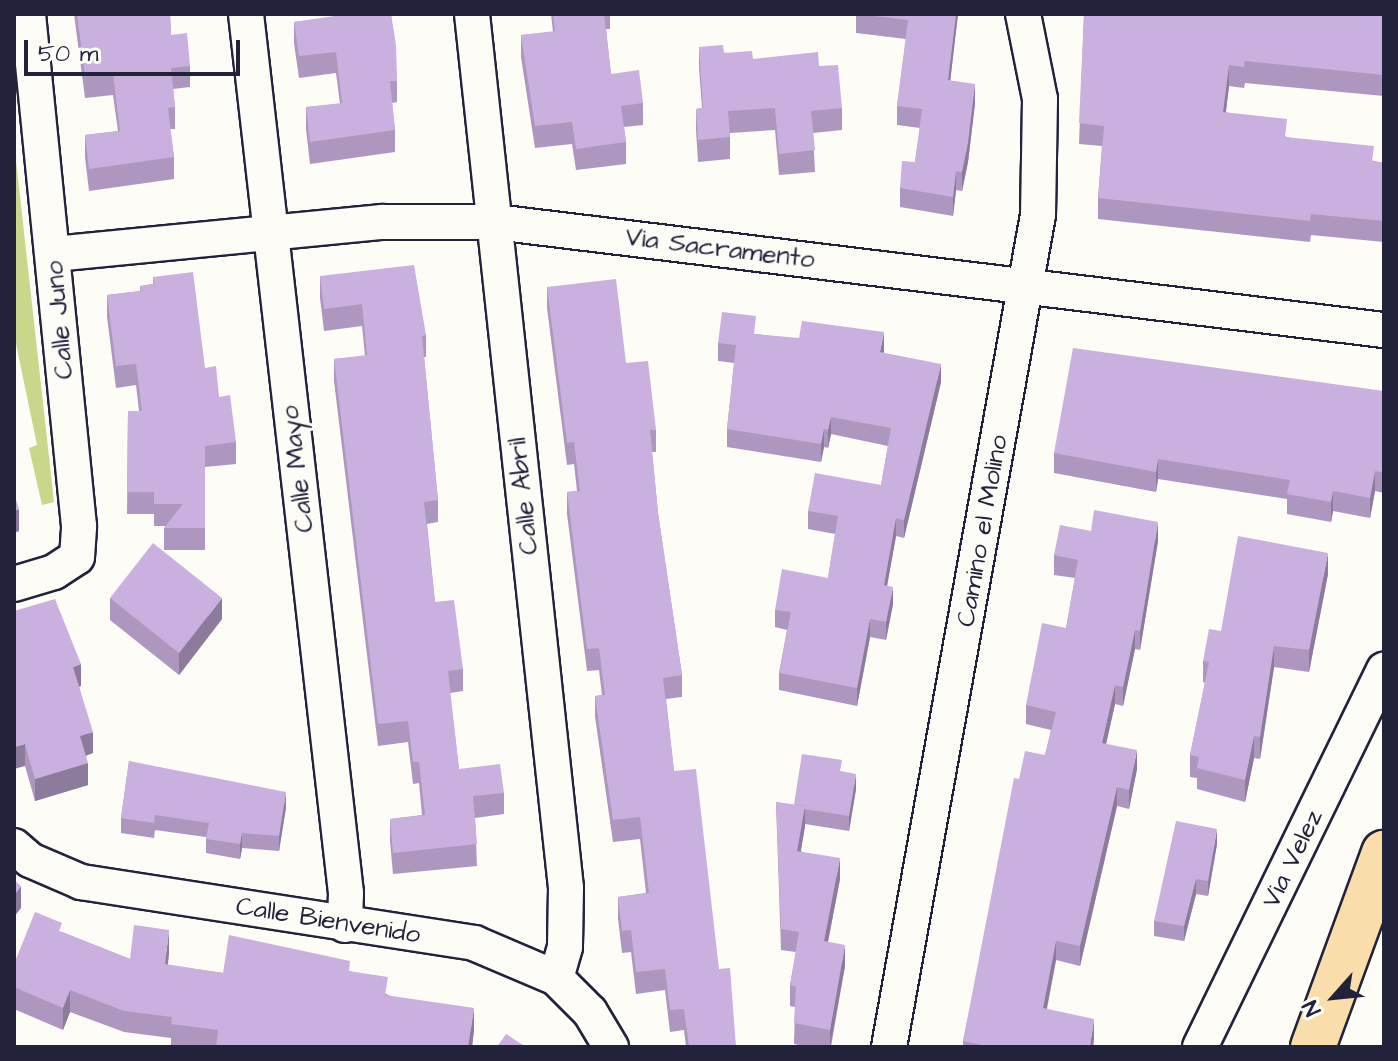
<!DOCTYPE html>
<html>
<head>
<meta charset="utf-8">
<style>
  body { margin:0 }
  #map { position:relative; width:1398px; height:1061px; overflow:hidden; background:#fdfcf7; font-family:"Architects Daughter",sans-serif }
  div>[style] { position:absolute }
  .green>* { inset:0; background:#c8d78a }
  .roads { filter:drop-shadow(2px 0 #22223b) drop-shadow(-2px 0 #22223b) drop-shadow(0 2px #22223b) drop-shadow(0 -2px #22223b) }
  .minor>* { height:34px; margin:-17px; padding:0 17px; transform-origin:17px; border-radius:17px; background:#fdfcf7 }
  .highway>* { height:44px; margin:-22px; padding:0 22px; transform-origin:22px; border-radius:22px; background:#f9deab }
  .wall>* { inset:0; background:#ae97bf }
  .shaded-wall>* { inset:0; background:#8d7b9b }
  .building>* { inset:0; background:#cab0de }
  span { translate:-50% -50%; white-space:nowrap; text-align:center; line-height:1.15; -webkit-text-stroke:6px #fdfcf7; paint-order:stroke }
  .street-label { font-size:26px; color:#22223b }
  .frame { position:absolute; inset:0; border:16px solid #22223b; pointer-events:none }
  .north { position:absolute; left:1294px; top:957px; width:80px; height:80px; -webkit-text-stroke:6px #fdfcf7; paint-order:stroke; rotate:243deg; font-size:22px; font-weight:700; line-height:32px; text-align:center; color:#22223b }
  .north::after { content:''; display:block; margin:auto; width:28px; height:36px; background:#22223b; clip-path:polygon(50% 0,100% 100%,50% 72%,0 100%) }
  .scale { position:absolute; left:24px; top:40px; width:216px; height:36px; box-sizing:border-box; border:4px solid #22223b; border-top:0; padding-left:10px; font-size:24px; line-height:28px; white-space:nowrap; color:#22223b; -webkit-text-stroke:6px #fdfcf7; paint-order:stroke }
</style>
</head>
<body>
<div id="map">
  <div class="green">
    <i style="clip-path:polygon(14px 142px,54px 502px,42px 505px,29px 448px,37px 445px,14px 334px)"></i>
  </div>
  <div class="roads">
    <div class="minor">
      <i style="left:246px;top:14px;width:885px;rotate:83.51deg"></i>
      <i style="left:346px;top:893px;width:32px;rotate:92deg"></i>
      <i style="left:472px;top:14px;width:879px;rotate:83.86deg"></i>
      <i style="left:566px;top:888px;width:59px;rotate:91deg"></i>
      <i style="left:565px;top:947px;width:32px;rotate:106deg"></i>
      <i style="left:54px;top:254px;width:330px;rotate:-5.6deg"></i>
      <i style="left:382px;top:222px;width:113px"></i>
      <i style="left:495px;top:222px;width:896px;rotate:6.93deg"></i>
      <i style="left:14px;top:584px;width:42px;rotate:-16.7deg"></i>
      <i style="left:54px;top:572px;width:27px;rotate:-33deg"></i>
      <i style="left:77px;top:557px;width:31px;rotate:-86deg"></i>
      <i style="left:79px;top:526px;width:515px;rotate:-95.69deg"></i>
      <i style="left:14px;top:846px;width:21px;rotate:41deg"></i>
      <i style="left:30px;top:860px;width:56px;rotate:23.3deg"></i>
      <i style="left:81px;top:882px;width:398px;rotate:8.8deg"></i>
      <i style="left:474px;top:943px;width:89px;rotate:23.1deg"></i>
      <i style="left:556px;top:978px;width:48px;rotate:45deg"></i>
      <i style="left:590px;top:1012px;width:41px;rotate:59deg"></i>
      <i style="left:889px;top:1047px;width:845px;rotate:-79.85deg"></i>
      <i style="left:1038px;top:215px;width:116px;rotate:-89deg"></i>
      <i style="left:1040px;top:99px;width:87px;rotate:-101.3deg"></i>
      <i style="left:1200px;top:1047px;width:420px;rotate:-64deg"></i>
    </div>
    <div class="highway">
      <i style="left:1313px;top:1047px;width:207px;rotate:-69.9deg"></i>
    </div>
  </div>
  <div class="wall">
    <i style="clip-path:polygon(74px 14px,170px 14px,171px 35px,190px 66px,190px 87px,173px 89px,175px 107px,175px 129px,170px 129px,174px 157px,174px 179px,89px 191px,85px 157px,85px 135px,118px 131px,113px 95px,85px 98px)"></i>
    <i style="clip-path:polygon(332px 14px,391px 14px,397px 81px,397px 102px,392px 103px,395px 130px,395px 152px,310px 164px,306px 129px,306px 107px,340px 104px,336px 73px,299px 78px,294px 43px,294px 22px,333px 17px)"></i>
    <i style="clip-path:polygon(551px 14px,610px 14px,610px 29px,606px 29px,611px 74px,643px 103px,643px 125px,624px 127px,626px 142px,626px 164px,576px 170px,572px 144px,535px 148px,521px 57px,521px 35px,553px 32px)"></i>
    <i style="clip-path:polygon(856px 14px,958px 14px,950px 81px,975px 103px,968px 162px,962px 191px,956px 190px,953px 216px,900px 207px,900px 188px,915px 162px,920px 128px,897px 125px,897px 106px,906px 39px,856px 33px)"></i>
    <i style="clip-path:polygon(1084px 14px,1384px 14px,1384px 96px,1245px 83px,1244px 88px,1229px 86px,1226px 112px,1287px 137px,1374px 161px,1384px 163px,1384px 242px,1311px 235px,1310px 242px,1098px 219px,1098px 198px,1102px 146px,1079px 144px)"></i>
    <i style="clip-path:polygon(699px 47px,753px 59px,819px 66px,842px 108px,842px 130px,813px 133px,815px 172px,779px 175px,775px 130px,730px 133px,730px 159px,698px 162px,696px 130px,696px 109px,702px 108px,699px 68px)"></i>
    <i style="clip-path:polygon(320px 276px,426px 335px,426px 357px,424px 357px,438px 500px,438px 522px,427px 524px,435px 602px,463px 669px,463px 691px,450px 693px,459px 769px,504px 793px,504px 814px,475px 818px,477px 866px,393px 874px,390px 841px,390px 819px,422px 815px,419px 783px,413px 784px,408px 742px,378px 746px,334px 381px,334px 359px,365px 356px,362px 326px,324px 331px,320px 298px)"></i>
    <i style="clip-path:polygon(153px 277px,205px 368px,219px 397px,236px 442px,236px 464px,205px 467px,205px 550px,164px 550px,164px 528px,166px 526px,154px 526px,154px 514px,127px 514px,128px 411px,139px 411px,136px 385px,116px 388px,107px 317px,107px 295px,140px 291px,140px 286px,153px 284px)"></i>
    <i style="clip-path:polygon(547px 287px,626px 363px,656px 430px,656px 452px,652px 452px,658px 513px,682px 675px,682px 697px,666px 699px,674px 771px,736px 1047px,686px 1047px,684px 1030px,670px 1032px,665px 990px,636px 994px,631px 952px,622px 953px,618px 919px,618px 897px,646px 893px,640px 839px,613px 842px,595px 717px,595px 696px,602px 695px,599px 670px,587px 671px,567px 514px,567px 492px,577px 491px,574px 464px,567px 465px,547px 308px)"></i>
    <i style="clip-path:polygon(756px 334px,884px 350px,884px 353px,941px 382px,904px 538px,896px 536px,887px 585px,893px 604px,886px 640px,870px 637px,857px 706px,779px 690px,779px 673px,787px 630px,775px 627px,775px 610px,828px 578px,835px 534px,808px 529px,808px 511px,881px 485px,888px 446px,831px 434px,828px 448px,824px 447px,821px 462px,727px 447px,727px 429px,734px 363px,718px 361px,718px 343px)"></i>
    <i style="clip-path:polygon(1384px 391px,1384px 493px,1375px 491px,1370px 518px,1333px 511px,1331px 522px,1287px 514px,1287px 499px,1158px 479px,1156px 492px,1054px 473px,1054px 453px)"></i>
    <i style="clip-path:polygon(1158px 541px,1140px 650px,1135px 649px,1123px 706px,1115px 704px,1106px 744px,1137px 769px,1129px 809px,1117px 806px,1080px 966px,1056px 960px,1047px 1009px,1094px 1038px,1093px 1047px,963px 1047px,963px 1041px,1019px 779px,1045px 755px,1051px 730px,1026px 724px,1026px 705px,1066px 628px,1075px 578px,1054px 575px,1054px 555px)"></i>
    <i style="clip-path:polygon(1328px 574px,1309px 672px,1274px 667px,1260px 759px,1254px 758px,1245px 802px,1197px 789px,1197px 778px,1190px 777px,1190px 755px,1205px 683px,1203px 682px,1203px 661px,1221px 631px)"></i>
    <i style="clip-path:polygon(110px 598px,222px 619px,179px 675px,110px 620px)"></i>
    <i style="clip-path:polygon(14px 611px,81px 686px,79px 687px,93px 753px,86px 756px,88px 785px,35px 801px,25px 766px)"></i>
    <i style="clip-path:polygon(129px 761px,286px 807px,279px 851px,242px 848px,240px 859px,206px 853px,206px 837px,155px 830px,154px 838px,121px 833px,121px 818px)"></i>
    <i style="clip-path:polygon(842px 771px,856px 789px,849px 831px,805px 824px,801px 851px,840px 879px,828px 942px,845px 966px,831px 1047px,810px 1047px,794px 1044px,795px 1007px,790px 1006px,790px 985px,796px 952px,781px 950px,776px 802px,794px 805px)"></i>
    <i style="clip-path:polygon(1217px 844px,1208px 896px,1196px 894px,1184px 941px,1154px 936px,1154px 921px)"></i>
    <i style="clip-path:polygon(62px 932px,130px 959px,169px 952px,168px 965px,223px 973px,350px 971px,388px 995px,474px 1030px,472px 1047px,185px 1047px,171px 1045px,171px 1038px,124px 1032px,70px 1012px,63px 1030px,14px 1009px,14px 964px)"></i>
  </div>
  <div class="shaded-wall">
    <i style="clip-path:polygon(956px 14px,958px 14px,948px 100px,948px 80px)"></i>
    <i style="clip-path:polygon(1229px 65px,1229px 86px,1223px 133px,1223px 112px)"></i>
    <i style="clip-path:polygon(975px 84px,975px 103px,968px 162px,962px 191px,962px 172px)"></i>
    <i style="clip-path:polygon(956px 171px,956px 190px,953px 216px,953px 197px)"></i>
    <i style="clip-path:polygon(884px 332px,884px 350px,880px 370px,880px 352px)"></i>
    <i style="clip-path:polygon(941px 364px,941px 382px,904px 538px,904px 520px)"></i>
    <i style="clip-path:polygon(831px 417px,831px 434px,828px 448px,828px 430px)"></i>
    <i style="clip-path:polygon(824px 429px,824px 447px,821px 462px,821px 444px)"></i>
    <i style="clip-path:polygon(1158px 459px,1158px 479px,1156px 492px,1156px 472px)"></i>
    <i style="clip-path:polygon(1375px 471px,1375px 491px,1370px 518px,1370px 498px)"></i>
    <i style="clip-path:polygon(1333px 491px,1333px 511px,1331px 522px,1331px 502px)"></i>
    <i style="clip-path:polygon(19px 509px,19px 531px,14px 533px,14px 511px)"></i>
    <i style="clip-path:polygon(896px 518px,896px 536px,884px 603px,884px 585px)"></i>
    <i style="clip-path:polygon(1158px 522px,1158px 541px,1140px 650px,1140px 631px)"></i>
    <i style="clip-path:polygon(1328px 553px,1328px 574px,1309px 672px,1309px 650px)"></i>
    <i style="clip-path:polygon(893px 587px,893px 604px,886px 640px,886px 622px)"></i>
    <i style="clip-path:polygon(222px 598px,222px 619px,179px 675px,179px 653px)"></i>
    <i style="clip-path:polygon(870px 619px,870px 637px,857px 706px,857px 688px)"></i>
    <i style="clip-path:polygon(1135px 630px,1135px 649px,1123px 706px,1123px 687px)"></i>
    <i style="clip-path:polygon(1274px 646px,1274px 667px,1260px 759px,1260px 737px)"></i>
    <i style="clip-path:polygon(81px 664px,81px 686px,73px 689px,73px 667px)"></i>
    <i style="clip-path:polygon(1115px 685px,1115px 704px,1102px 762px,1102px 743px)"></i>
    <i style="clip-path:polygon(93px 732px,93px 753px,80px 757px,80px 736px)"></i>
    <i style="clip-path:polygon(1254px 736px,1254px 758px,1245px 802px,1245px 780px)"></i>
    <i style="clip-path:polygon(25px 744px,25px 766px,14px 769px,14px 747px)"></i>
    <i style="clip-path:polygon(1137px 750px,1137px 769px,1129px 809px,1129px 790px)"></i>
    <i style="clip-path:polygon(88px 763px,88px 785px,35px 801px,35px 779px)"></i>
    <i style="clip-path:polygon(856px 774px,856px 789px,849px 831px,849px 816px)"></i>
    <i style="clip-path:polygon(1117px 787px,1117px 806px,1080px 966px,1080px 946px)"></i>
    <i style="clip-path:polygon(286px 792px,286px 807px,279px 851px,279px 836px)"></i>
    <i style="clip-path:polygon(805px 806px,805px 827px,797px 871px,797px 851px)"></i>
    <i style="clip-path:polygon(1217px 829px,1217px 844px,1208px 896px,1208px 881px)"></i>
    <i style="clip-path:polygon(242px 833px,242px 848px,240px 859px,240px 844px)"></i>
    <i style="clip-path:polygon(840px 858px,840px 879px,824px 962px,824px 941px)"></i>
    <i style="clip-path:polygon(1196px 879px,1196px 894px,1184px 941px,1184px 926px)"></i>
    <i style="clip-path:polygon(21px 886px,21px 908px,14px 917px,14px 895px)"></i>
    <i style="clip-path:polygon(169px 930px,169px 952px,165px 986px,165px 964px)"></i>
    <i style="clip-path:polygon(1056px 941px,1056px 960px,1043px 1027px,1043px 1008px)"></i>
    <i style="clip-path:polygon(845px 945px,845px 966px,830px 1047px,830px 1030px)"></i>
    <i style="clip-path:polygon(70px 990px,70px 1012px,63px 1030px,63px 1008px)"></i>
    <i style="clip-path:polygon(474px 1008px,474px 1030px,472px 1047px,468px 1047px)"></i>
    <i style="clip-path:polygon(1094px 1019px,1094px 1038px,1093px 1047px,1090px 1047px)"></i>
  </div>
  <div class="building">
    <i style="clip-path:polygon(77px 14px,170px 14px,171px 35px,187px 33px,190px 66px,171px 68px,175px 107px,168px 108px,174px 157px,89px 169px,85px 135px,120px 131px,113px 74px,85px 76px)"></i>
    <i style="clip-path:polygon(335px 14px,391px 14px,396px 45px,397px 81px,390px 81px,395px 130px,310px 142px,306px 107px,342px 103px,336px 52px,299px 56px,294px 22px,335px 16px)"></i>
    <i style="clip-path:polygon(553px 14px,604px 14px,611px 74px,639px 70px,643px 103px,621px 106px,626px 142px,576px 149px,572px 122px,535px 126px,521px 35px,555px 31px)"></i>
    <i style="clip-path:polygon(857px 14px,956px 14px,948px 80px,975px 84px,968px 143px,962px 172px,956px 171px,953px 197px,900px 188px,902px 161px,915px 162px,922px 109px,897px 106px,908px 20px)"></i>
    <i style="clip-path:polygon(1084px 14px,1384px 14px,1384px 75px,1245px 61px,1244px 67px,1229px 65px,1223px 112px,1287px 119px,1285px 137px,1374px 146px,1372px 161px,1384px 163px,1384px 221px,1311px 214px,1310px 221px,1098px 198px,1104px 126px,1079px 123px)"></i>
    <i style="clip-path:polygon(723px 45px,724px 53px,752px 51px,753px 59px,818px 52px,819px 66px,838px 65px,842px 108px,811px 111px,815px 150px,779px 154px,775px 108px,728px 111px,730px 137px,698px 140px,696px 109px,703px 108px,699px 47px)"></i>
    <i style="clip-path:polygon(414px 265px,426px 335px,422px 336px,438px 500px,424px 502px,435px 602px,454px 600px,463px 669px,448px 671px,459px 769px,500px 764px,504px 793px,473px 796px,477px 844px,393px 853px,390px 819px,425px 815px,419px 762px,413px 762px,408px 721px,378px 724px,334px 359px,367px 355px,362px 304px,324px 309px,320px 276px)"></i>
    <i style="clip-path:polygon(193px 272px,205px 368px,216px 366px,219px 397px,230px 395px,236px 442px,205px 446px,205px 528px,164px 528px,183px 504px,154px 504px,154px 492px,127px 492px,128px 411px,142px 411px,136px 364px,116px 366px,107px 295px,141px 291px,140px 286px,154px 284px,153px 277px)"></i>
    <i style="clip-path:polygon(616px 279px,626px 363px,648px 361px,656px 430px,650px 430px,658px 513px,682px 675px,663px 678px,674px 771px,696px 769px,719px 969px,730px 968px,736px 1047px,689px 1047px,684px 1009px,670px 1010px,665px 969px,636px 972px,631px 930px,622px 931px,618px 897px,649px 893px,640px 817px,613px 820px,595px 696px,605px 695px,599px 648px,587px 649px,567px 492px,580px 491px,574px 442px,567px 443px,547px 287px)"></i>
    <i style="clip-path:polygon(722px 312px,756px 316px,754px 334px,799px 338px,802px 321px,884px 332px,880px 352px,941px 364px,904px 520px,896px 518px,884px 585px,893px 587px,886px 622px,870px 619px,857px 688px,779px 673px,791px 612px,775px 610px,782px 569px,828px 578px,838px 516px,808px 511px,815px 473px,881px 485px,891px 428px,831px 417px,828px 430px,824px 429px,821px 444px,727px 429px,736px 345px,718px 343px)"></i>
    <i style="clip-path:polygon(1073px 348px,1384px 391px,1384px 473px,1375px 471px,1370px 498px,1333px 491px,1331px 502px,1287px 494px,1290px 480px,1158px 459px,1156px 472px,1054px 453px)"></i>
    <i style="clip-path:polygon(14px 494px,19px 509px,14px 511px)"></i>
    <i style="clip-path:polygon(1094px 510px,1158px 522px,1140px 631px,1135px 630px,1123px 687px,1115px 685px,1102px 743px,1137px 750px,1129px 790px,1117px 787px,1080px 946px,1056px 941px,1043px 1008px,1094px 1019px,1090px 1047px,991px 1047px,963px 1041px,1014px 778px,1019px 779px,1025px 751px,1045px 755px,1056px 712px,1026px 705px,1042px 623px,1066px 628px,1078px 560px,1054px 555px,1060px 525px,1091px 531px)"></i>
    <i style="clip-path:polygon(1238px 536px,1328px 553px,1309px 650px,1274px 646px,1260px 737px,1254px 736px,1245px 780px,1197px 768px,1199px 757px,1190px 755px,1209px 662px,1203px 661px,1209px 629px,1221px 631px)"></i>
    <i style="clip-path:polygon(153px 543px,222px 598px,179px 653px,110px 598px)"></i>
    <i style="clip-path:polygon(55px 599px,81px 664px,73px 667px,93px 732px,80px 736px,88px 763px,35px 779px,25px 744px,14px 747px,14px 611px)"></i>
    <i style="clip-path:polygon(802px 754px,842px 760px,840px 771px,856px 774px,849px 816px,804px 809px,805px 806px,794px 804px)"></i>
    <i style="clip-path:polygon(129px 761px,286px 792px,279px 836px,242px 833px,240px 844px,206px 839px,209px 823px,155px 815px,154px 823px,121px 818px)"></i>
    <i style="clip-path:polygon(776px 802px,805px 806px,797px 851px,840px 858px,824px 941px,845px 945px,830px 1030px,794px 1023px,796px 987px,790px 985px,799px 932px,781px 929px)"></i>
    <i style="clip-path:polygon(1176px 821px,1217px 829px,1208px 881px,1196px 879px,1184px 926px,1154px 921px)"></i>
    <i style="clip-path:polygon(14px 880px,21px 886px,14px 895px)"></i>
    <i style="clip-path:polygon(35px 912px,62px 923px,59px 931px,130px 959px,134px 925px,169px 930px,165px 964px,223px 973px,229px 935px,350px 961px,349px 971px,388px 977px,385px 995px,474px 1008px,468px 1047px,216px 1047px,218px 1030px,171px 1024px,172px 1017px,124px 1011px,70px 990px,63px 1008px,14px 987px,14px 964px)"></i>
    <i style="clip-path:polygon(506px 1034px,526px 1047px,497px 1047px)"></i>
  </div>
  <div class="street-label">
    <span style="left:720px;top:249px;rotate:7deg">Via Sacramento</span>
    <span style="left:60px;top:320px;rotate:-95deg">Calle Juno</span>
    <span style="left:298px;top:469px;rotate:-97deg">Calle Mayo</span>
    <span style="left:524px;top:496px;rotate:-96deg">Calle Abril</span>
    <span style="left:983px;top:531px;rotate:-80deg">Camino el Molino</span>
    <span style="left:1293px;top:859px;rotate:-64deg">Via Velez</span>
    <span style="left:328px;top:921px;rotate:9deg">Calle Bienvenido</span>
  </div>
  <div class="frame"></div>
  <div class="north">N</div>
  <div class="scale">50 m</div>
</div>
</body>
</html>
